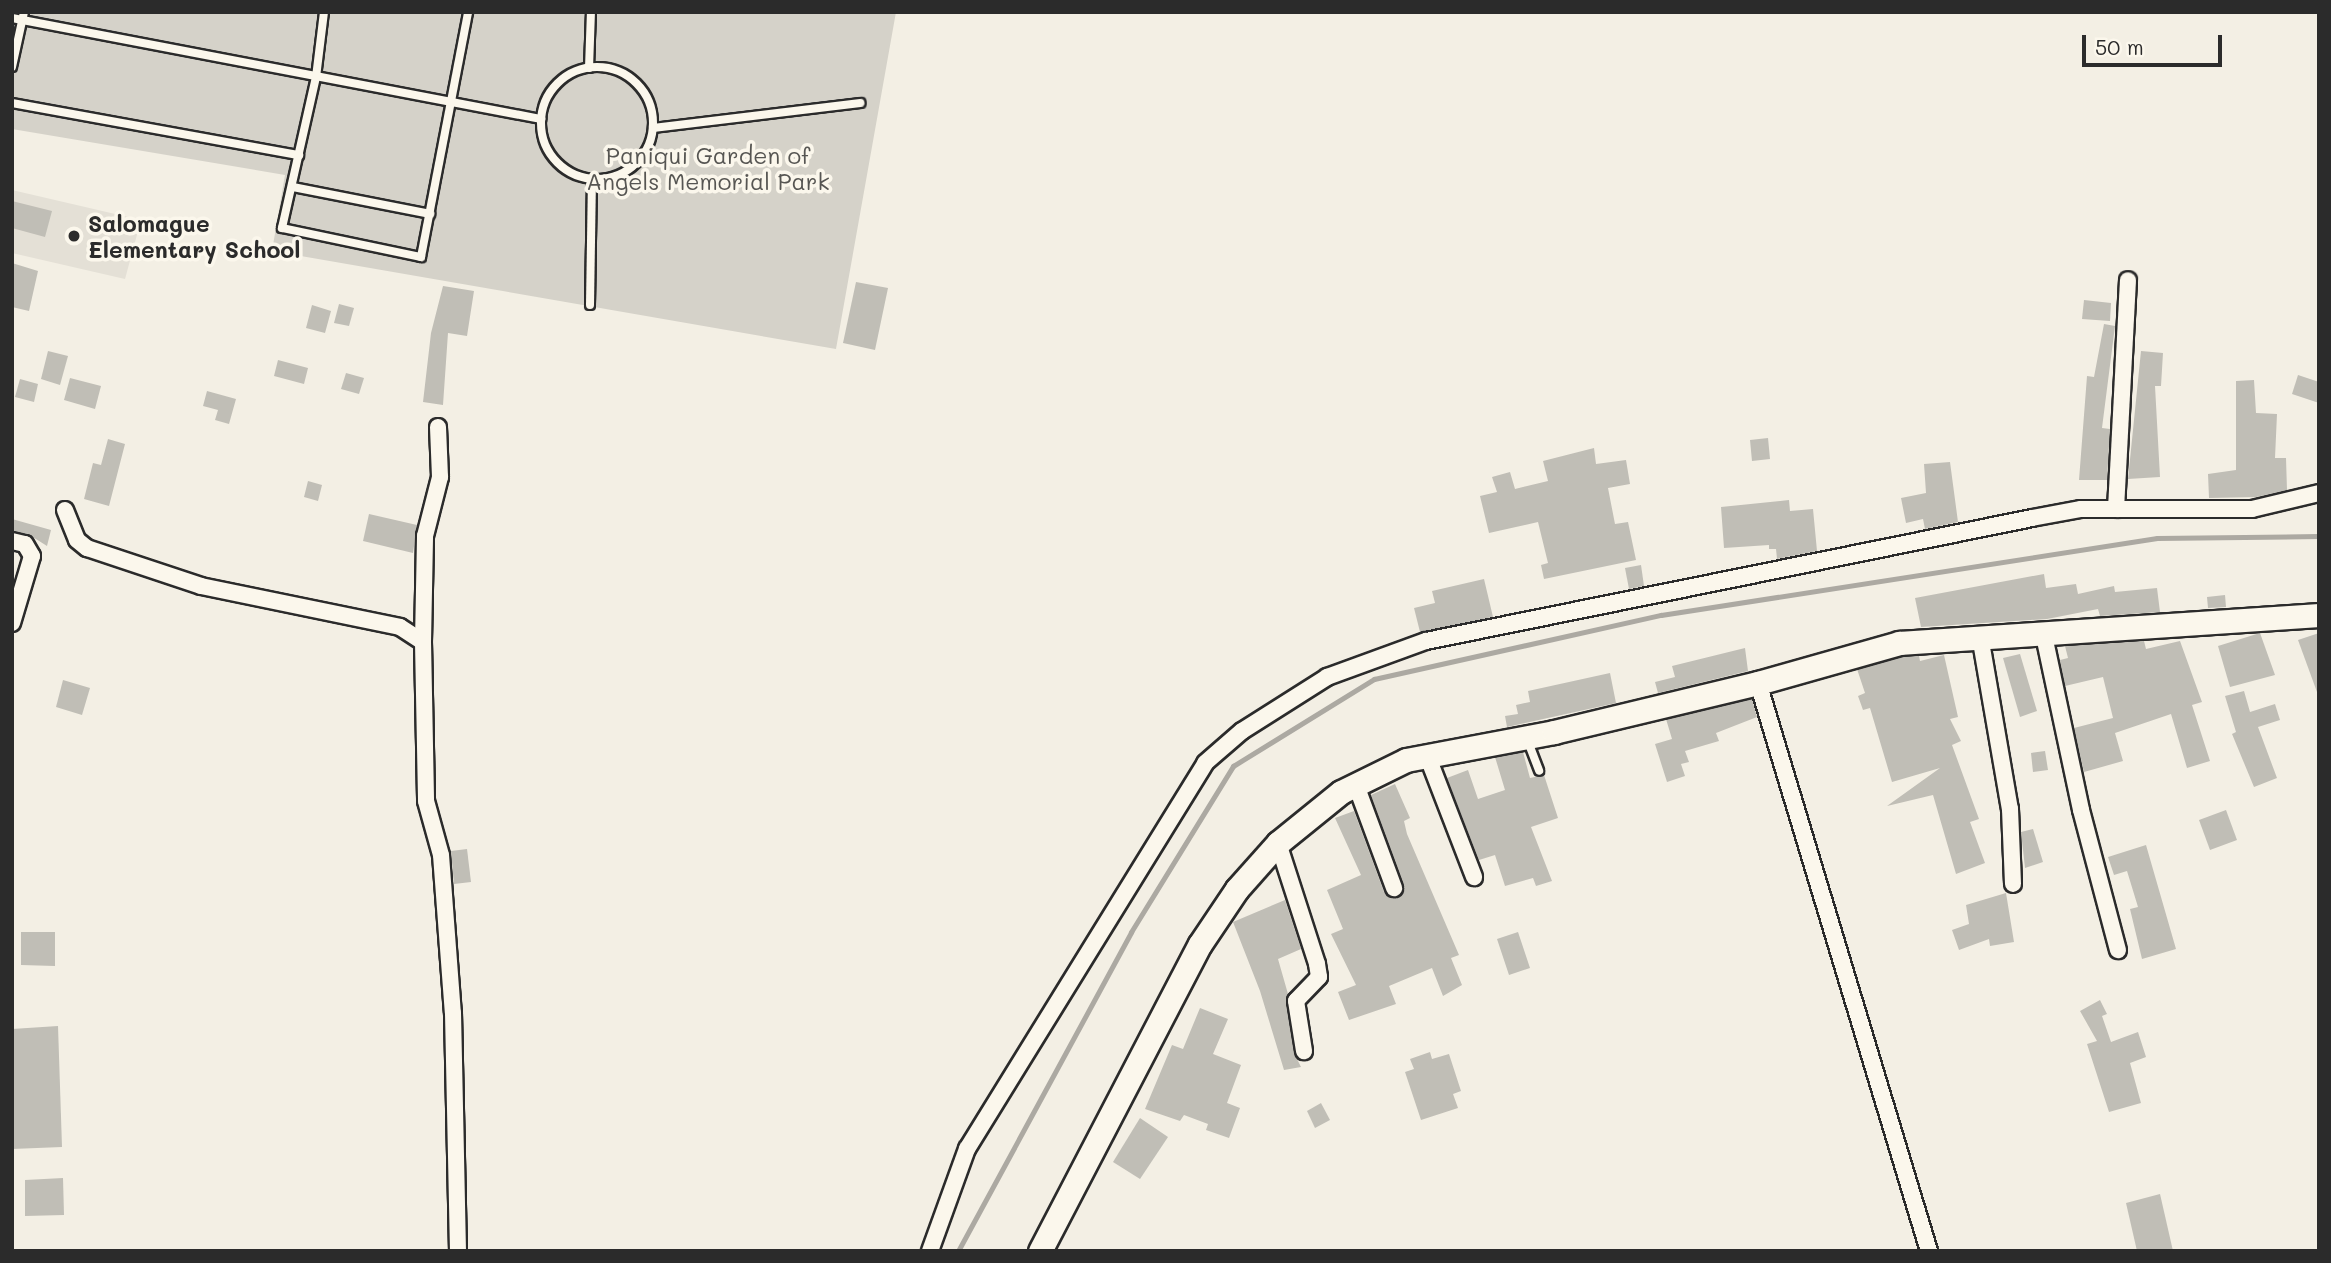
<!DOCTYPE html>
<html>
<head>
<meta charset="utf-8">
<style>
  body { margin:0 }
  #map { position:relative; width:2331px; height:1263px; overflow:hidden; background:#f3efe4; font-family:Mali,sans-serif }
  div>[style] { position:absolute }
  .built>* { inset:0; background:#e4e0d6 }
  .green>* { inset:0; background:#d5d2c9 }
  .stream>* { height:5px; margin:-2.5px; padding:0 2.5px; transform-origin:2.5px; border-radius:2.5px; background:#aca9a2 }
  .building>* { inset:0; background:#c0beb6 }
  .roads { filter:drop-shadow(2px 0 #2b2b2b) drop-shadow(-2px 0 #2b2b2b) drop-shadow(0 2px #2b2b2b) drop-shadow(0 -2px #2b2b2b) }
  .lane>* { height:8px; margin:-4px; padding:0 4px; transform-origin:4px; border-radius:4px; background:#fbf7ec }
  .lane>.ring { margin:-4px; padding:0; box-sizing:content-box; background:none; border:8px solid #fbf7ec; border-radius:50% }
  .street>* { height:16px; margin:-8px; padding:0 8px; transform-origin:8px; border-radius:8px; background:#fbf7ec }
  .secondary>* { height:23px; margin:-11.5px; padding:0 11.5px; transform-origin:11.5px; border-radius:11.5px; background:#fbf7ec }
  .dots>* { width:19px; height:19px; translate:-50% -50%; box-sizing:border-box; border:4px solid #fbf7ec; border-radius:50% }
  span { translate:-50% -50%; white-space:nowrap; text-align:center; line-height:1.15; -webkit-text-stroke:7px #fbf7ec; paint-order:stroke }
  .park-label { font-size:23px; color:#565552 }
  .poi-label { font-size:23px; color:#2b2b2b; font-weight:700 }
  .left { translate:0 -50%; text-align:left }
  .frame { position:absolute; inset:0; border:14px solid #2b2b2b; pointer-events:none }
  .scale { position:absolute; left:2082px; top:35px; width:140px; height:32px; box-sizing:border-box; border:4px solid #2b2b2b; border-top:0; padding-left:9px; font-size:21px; line-height:24px; white-space:nowrap; color:#2b2b2b; -webkit-text-stroke:5px #fbf7ec; paint-order:stroke }
</style>
</head>
<body>
<div id="map">
  <div class="built">
    <i style="clip-path:polygon(12px 190px,141px 220px,125px 279px,12px 253px)"></i>
  </div>
  <div class="green">
    <i style="clip-path:polygon(12px 12px,896px 12px,836px 349px,272px 251px,285px 175px,12px 129px)"></i>
  </div>
  <div class="stream">
    <i style="left:958px;top:1251px;width:363px;rotate:-61.5deg"></i>
    <i style="left:1131px;top:932px;width:195px;rotate:-58.4deg"></i>
    <i style="left:1233px;top:766px;width:166px;rotate:-31.7deg"></i>
    <i style="left:1374px;top:679px;width:294px;rotate:-12.6deg"></i>
    <i style="left:1661px;top:615px;width:502px;rotate:-8.82deg"></i>
    <i style="left:2157px;top:538px;width:162px;rotate:-0.7deg"></i>
  </div>
  <div class="building">
    <i style="clip-path:polygon(12px 201px,52px 211px,45px 237px,12px 228px)"></i>
    <i style="clip-path:polygon(12px 263px,38px 271px,29px 311px,12px 307px)"></i>
    <i style="clip-path:polygon(856px 282px,888px 288px,875px 350px,843px 343px)"></i>
    <i style="clip-path:polygon(443px 286px,474px 291px,467px 336px,448px 333px,443px 405px,423px 402px,431px 333px)"></i>
    <i style="clip-path:polygon(2084px 300px,2111px 303px,2110px 321px,2082px 319px)"></i>
    <i style="clip-path:polygon(339px 304px,354px 308px,349px 326px,334px 323px)"></i>
    <i style="clip-path:polygon(312px 305px,331px 311px,325px 333px,306px 328px)"></i>
    <i style="clip-path:polygon(2104px 324px,2115px 326px,2102px 428px,2110px 429px,2107px 480px,2079px 480px,2087px 376px,2094px 377px)"></i>
    <i style="clip-path:polygon(48px 351px,68px 356px,60px 385px,41px 379px)"></i>
    <i style="clip-path:polygon(2141px 351px,2163px 353px,2161px 386px,2155px 386px,2160px 477px,2128px 479px)"></i>
    <i style="clip-path:polygon(278px 360px,308px 368px,304px 384px,274px 376px)"></i>
    <i style="clip-path:polygon(346px 373px,364px 378px,359px 394px,341px 389px)"></i>
    <i style="clip-path:polygon(2298px 375px,2319px 382px,2319px 403px,2292px 394px)"></i>
    <i style="clip-path:polygon(70px 378px,101px 386px,95px 409px,64px 400px)"></i>
    <i style="clip-path:polygon(20px 379px,38px 384px,34px 402px,15px 397px)"></i>
    <i style="clip-path:polygon(2254px 380px,2256px 413px,2277px 414px,2275px 458px,2286px 458px,2287px 490px,2256px 497px,2209px 498px,2208px 474px,2236px 470px,2236px 381px)"></i>
    <i style="clip-path:polygon(207px 391px,236px 399px,229px 424px,215px 420px,218px 410px,203px 406px)"></i>
    <i style="clip-path:polygon(1768px 438px,1770px 459px,1752px 461px,1750px 440px)"></i>
    <i style="clip-path:polygon(108px 439px,125px 444px,109px 506px,84px 499px,93px 463px,101px 465px)"></i>
    <i style="clip-path:polygon(1594px 448px,1596px 464px,1626px 460px,1630px 484px,1608px 488px,1615px 524px,1628px 522px,1636px 560px,1544px 579px,1541px 565px,1548px 563px,1538px 522px,1489px 533px,1480px 496px,1497px 492px,1492px 477px,1510px 472px,1515px 489px,1548px 481px,1543px 461px)"></i>
    <i style="clip-path:polygon(1950px 462px,1958px 522px,1925px 529px,1923px 519px,1906px 523px,1901px 498px,1926px 493px,1924px 464px)"></i>
    <i style="clip-path:polygon(308px 481px,322px 485px,318px 501px,304px 497px)"></i>
    <i style="clip-path:polygon(1789px 500px,1790px 511px,1813px 509px,1817px 551px,1777px 559px,1776px 549px,1769px 549px,1769px 545px,1724px 548px,1721px 507px)"></i>
    <i style="clip-path:polygon(369px 514px,417px 525px,413px 553px,363px 541px)"></i>
    <i style="clip-path:polygon(12px 519px,51px 530px,47px 546px,28px 534px,12px 531px)"></i>
    <i style="clip-path:polygon(1641px 565px,1644px 586px,1629px 589px,1625px 568px)"></i>
    <i style="clip-path:polygon(2044px 574px,2046px 588px,2076px 584px,2078px 594px,2114px 586px,2115px 592px,2157px 588px,2160px 612px,2100px 616px,2098px 609px,2047px 619px,1921px 627px,1915px 598px)"></i>
    <i style="clip-path:polygon(1484px 579px,1493px 617px,1420px 632px,1414px 608px,1435px 603px,1432px 591px)"></i>
    <i style="clip-path:polygon(2225px 595px,2226px 607px,2208px 608px,2207px 597px)"></i>
    <i style="clip-path:polygon(2260px 633px,2275px 675px,2230px 687px,2218px 646px)"></i>
    <i style="clip-path:polygon(2319px 633px,2319px 692px,2317px 692px,2298px 640px)"></i>
    <i style="clip-path:polygon(2144px 641px,2146px 649px,2180px 641px,2202px 702px,2192px 705px,2210px 761px,2187px 768px,2171px 714px,2115px 733px,2123px 761px,2084px 772px,2074px 728px,2113px 718px,2103px 677px,2065px 686px,2060px 660px,2068px 658px,2065px 646px)"></i>
    <i style="clip-path:polygon(1745px 648px,1748px 671px,1658px 693px,1655px 682px,1675px 677px,1672px 666px)"></i>
    <i style="clip-path:polygon(2020px 654px,2037px 711px,2020px 717px,2003px 658px)"></i>
    <i style="clip-path:polygon(1944px 655px,1958px 717px,1950px 719px,1961px 741px,1952px 745px,1979px 819px,1970px 822px,1985px 863px,1956px 874px,1933px 795px,1887px 806px,1940px 768px,1892px 782px,1870px 708px,1863px 710px,1858px 696px,1865px 693px,1857px 669px,1901px 657px,1919px 656px,1920px 661px)"></i>
    <i style="clip-path:polygon(1610px 673px,1616px 703px,1507px 727px,1505px 716px,1518px 714px,1516px 705px,1530px 702px,1528px 691px)"></i>
    <i style="clip-path:polygon(63px 680px,90px 688px,82px 715px,56px 707px)"></i>
    <i style="clip-path:polygon(2244px 691px,2250px 712px,2275px 704px,2280px 720px,2258px 727px,2277px 778px,2254px 787px,2232px 734px,2236px 732px,2225px 696px)"></i>
    <i style="clip-path:polygon(1752px 699px,1757px 717px,1716px 733px,1719px 741px,1685px 751px,1689px 762px,1681px 764px,1685px 776px,1667px 782px,1655px 744px,1672px 739px,1666px 719px)"></i>
    <i style="clip-path:polygon(2045px 751px,2048px 770px,2033px 772px,2031px 753px)"></i>
    <i style="clip-path:polygon(1523px 752px,1530px 778px,1544px 775px,1558px 818px,1531px 827px,1552px 881px,1536px 886px,1533px 878px,1505px 886px,1495px 855px,1479px 860px,1447px 778px,1468px 770px,1478px 799px,1505px 790px,1495px 757px)"></i>
    <i style="clip-path:polygon(1395px 784px,1410px 818px,1404px 821px,1407px 834px,1459px 955px,1451px 958px,1462px 985px,1443px 996px,1432px 968px,1389px 986px,1396px 1004px,1349px 1020px,1338px 992px,1356px 985px,1331px 934px,1343px 929px,1327px 890px,1361px 875px,1335px 818px,1354px 811px,1384px 892px,1398px 898px,1404px 884px,1371px 795px)"></i>
    <i style="clip-path:polygon(2226px 810px,2237px 840px,2210px 850px,2199px 820px)"></i>
    <i style="clip-path:polygon(2033px 829px,2043px 862px,2025px 868px,2021px 832px)"></i>
    <i style="clip-path:polygon(2146px 845px,2176px 949px,2142px 959px,2130px 909px,2138px 907px,2127px 871px,2114px 875px,2108px 857px)"></i>
    <i style="clip-path:polygon(467px 849px,471px 882px,454px 884px,451px 851px)"></i>
    <i style="clip-path:polygon(2006px 893px,2014px 942px,1990px 946px,1989px 939px,1959px 950px,1952px 930px,1969px 924px,1966px 905px)"></i>
    <i style="clip-path:polygon(1285px 900px,1301px 949px,1278px 959px,1288px 994px,1294px 1053px,1301px 1067px,1284px 1070px,1260px 991px,1233px 922px)"></i>
    <i style="clip-path:polygon(21px 932px,55px 932px,55px 966px,21px 965px)"></i>
    <i style="clip-path:polygon(1518px 932px,1530px 968px,1509px 975px,1497px 939px)"></i>
    <i style="clip-path:polygon(2100px 1000px,2107px 1014px,2102px 1016px,2111px 1042px,2138px 1032px,2146px 1057px,2130px 1063px,2141px 1103px,2109px 1112px,2087px 1044px,2097px 1041px,2080px 1011px)"></i>
    <i style="clip-path:polygon(1200px 1008px,1228px 1019px,1213px 1054px,1241px 1065px,1227px 1103px,1240px 1108px,1229px 1138px,1206px 1130px,1208px 1124px,1184px 1115px,1180px 1121px,1145px 1109px,1172px 1045px,1183px 1049px)"></i>
    <i style="clip-path:polygon(58px 1026px,62px 1147px,12px 1149px,12px 1029px)"></i>
    <i style="clip-path:polygon(1430px 1052px,1432px 1059px,1449px 1054px,1461px 1091px,1453px 1094px,1458px 1108px,1421px 1120px,1405px 1072px,1414px 1069px,1410px 1059px)"></i>
    <i style="clip-path:polygon(1321px 1103px,1330px 1120px,1315px 1128px,1307px 1111px)"></i>
    <i style="clip-path:polygon(1140px 1118px,1168px 1137px,1140px 1179px,1113px 1162px)"></i>
    <i style="clip-path:polygon(63px 1178px,64px 1215px,25px 1216px,25px 1180px)"></i>
    <i style="clip-path:polygon(2160px 1194px,2173px 1251px,2137px 1251px,2126px 1203px)"></i>
  </div>
  <div class="roads">
    <div class="lane">
      <i style="left:324px;top:12px;width:65px;rotate:97deg"></i>
      <i style="left:316px;top:77px;width:155px;rotate:102.7deg"></i>
      <i style="left:282px;top:228px;width:142px;rotate:11.8deg"></i>
      <i style="left:421px;top:257px;width:249px;rotate:-79.1deg"></i>
      <i style="left:12px;top:18px;width:539px;rotate:10.81deg"></i>
      <i class="ring" style="left:541px;top:67px;width:104px;height:104px"></i>
      <i style="left:12px;top:67px;width:56px;rotate:-77.7deg"></i>
      <i style="left:589px;top:68px;width:56px;rotate:-88deg"></i>
      <i style="left:12px;top:103px;width:292px;rotate:10.3deg"></i>
      <i style="left:653px;top:128px;width:209px;rotate:-6.9deg"></i>
      <i style="left:293px;top:187px;width:140px;rotate:11.1deg"></i>
      <i style="left:590px;top:305px;width:125px;rotate:-89.1deg"></i>
      <i style="left:1527px;top:739px;width:34px;rotate:69deg"></i>
    </div>
    <div class="street">
      <i style="left:2116px;top:509px;width:229px;rotate:-87deg"></i>
      <i style="left:65px;top:510px;width:32px;rotate:68deg"></i>
      <i style="left:77px;top:540px;width:13px;rotate:39deg"></i>
      <i style="left:87px;top:548px;width:120px;rotate:18.4deg"></i>
      <i style="left:201px;top:586px;width:203px;rotate:11.6deg"></i>
      <i style="left:400px;top:627px;width:27px;rotate:33deg"></i>
      <i style="left:423px;top:642px;width:159px;rotate:88.9deg"></i>
      <i style="left:426px;top:801px;width:56px;rotate:74.5deg"></i>
      <i style="left:441px;top:855px;width:158px;rotate:85.7deg"></i>
      <i style="left:453px;top:1013px;width:238px;rotate:88.8deg"></i>
      <i style="left:12px;top:541px;width:13px;rotate:13deg"></i>
      <i style="left:25px;top:544px;width:14px;rotate:60deg"></i>
      <i style="left:32px;top:556px;width:70px;rotate:106.6deg"></i>
      <i style="left:2043px;top:631px;width:183px;rotate:78deg"></i>
      <i style="left:2081px;top:810px;width:145px;rotate:75.2deg"></i>
      <i style="left:1980px;top:636px;width:176px;rotate:80.2deg"></i>
      <i style="left:2010px;top:809px;width:75px;rotate:87.7deg"></i>
      <i style="left:423px;top:642px;width:106px;rotate:-88.9deg"></i>
      <i style="left:425px;top:536px;width:61px;rotate:-75.7deg"></i>
      <i style="left:440px;top:477px;width:50px;rotate:-92.3deg"></i>
      <i style="left:1758px;top:683px;width:593px;rotate:73.25deg"></i>
      <i style="left:1427px;top:755px;width:131px;rotate:68.9deg"></i>
      <i style="left:1356px;top:785px;width:110px;rotate:69.7deg"></i>
      <i style="left:1278px;top:843px;width:127px;rotate:72.1deg"></i>
      <i style="left:1317px;top:964px;width:13px;rotate:81deg"></i>
      <i style="left:1319px;top:977px;width:33px;rotate:134deg"></i>
      <i style="left:1296px;top:1001px;width:51px;rotate:80.9deg"></i>
      <i style="left:930px;top:1251px;width:109px;rotate:-70.1deg"></i>
      <i style="left:967px;top:1149px;width:453px;rotate:-58.3deg"></i>
      <i style="left:1205px;top:763px;width:49px;rotate:-40.9deg"></i>
      <i style="left:1242px;top:731px;width:101px;rotate:-32.4deg"></i>
      <i style="left:1327px;top:677px;width:105px;rotate:-20deg"></i>
      <i style="left:1426px;top:641px;width:618px;rotate:-11.47deg"></i>
      <i style="left:2032px;top:518px;width:50px;rotate:-10.4deg"></i>
      <i style="left:2081px;top:509px;width:171px"></i>
      <i style="left:2252px;top:509px;width:69px;rotate:-13.4deg"></i>
    </div>
    <div class="secondary">
      <i style="left:1040px;top:1251px;width:346px;rotate:-62.5deg"></i>
      <i style="left:1200px;top:944px;width:66px;rotate:-56.1deg"></i>
      <i style="left:1237px;top:889px;width:62px;rotate:-48.3deg"></i>
      <i style="left:1278px;top:843px;width:81px;rotate:-39deg"></i>
      <i style="left:1341px;top:792px;width:72px;rotate:-26.2deg"></i>
      <i style="left:1406px;top:760px;width:151px;rotate:-10.7deg"></i>
      <i style="left:1554px;top:732px;width:210px;rotate:-13.5deg"></i>
      <i style="left:1758px;top:683px;width:147px;rotate:-15.8deg"></i>
      <i style="left:1899px;top:643px;width:421px;rotate:-3.8deg"></i>
    </div>
  </div>
  <div class="dots">
    <i style="left:74px;top:236px;background:#2b2b2b"></i>
  </div>
  <div class="park-label">
    <span style="left:708px;top:168px">Paniqui Garden of<br>Angels Memorial Park</span>
  </div>
  <div class="poi-label">
    <span class="left" style="left:88px;top:236px">Salomague<br>Elementary School</span>
  </div>
  <div class="frame"></div>
  <div class="scale">50 m</div>
</div>
</body>
</html>
